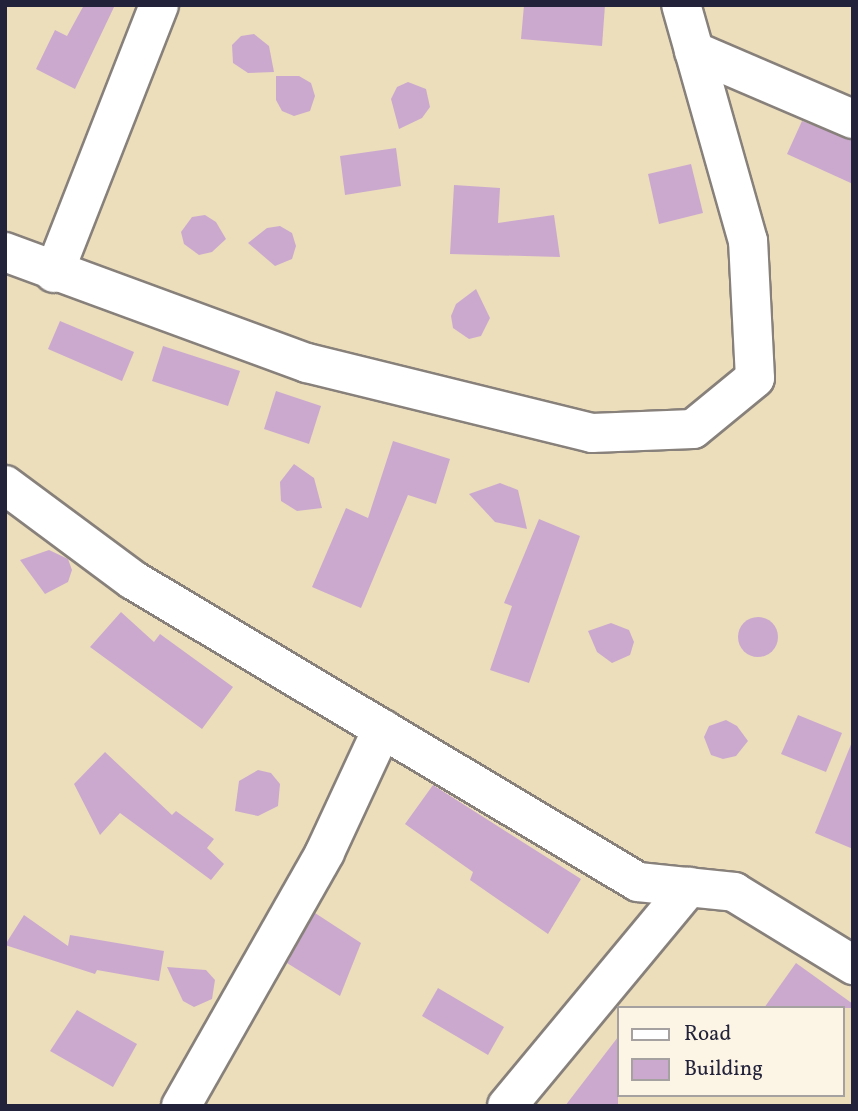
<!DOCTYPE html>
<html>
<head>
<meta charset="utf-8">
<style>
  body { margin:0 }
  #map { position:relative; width:858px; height:1111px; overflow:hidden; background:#ecdebb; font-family:Vollkorn,serif }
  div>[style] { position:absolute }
  .building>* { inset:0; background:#cba9cf }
  .round { border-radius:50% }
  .roads { filter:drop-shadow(2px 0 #87807b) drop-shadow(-2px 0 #87807b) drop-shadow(0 2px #87807b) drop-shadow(0 -2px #87807b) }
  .street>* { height:38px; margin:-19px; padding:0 19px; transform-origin:19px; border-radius:19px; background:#fff }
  span { translate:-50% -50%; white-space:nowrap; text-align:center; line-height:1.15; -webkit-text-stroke:6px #fcf5e5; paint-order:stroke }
  .frame { position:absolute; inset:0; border:7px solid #22223b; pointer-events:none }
  .legend { position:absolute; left:617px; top:1006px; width:228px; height:91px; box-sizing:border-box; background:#fcf5e5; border:2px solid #a5a1a1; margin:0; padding:9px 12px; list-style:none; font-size:21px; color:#22223b }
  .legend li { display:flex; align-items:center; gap:14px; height:35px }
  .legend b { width:35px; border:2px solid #a5a1a1 }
</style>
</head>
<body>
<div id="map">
  <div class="building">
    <i style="clip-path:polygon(84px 5px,115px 5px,75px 89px,36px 69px,55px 30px,67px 36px)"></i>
    <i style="clip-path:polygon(524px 5px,605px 5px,602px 46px,521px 39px)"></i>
    <i style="clip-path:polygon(254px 34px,269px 46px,274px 72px,248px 73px,233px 63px,232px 45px,241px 36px)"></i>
    <i style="clip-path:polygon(276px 76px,299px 76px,311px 83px,315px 96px,310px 111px,294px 116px,282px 111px,276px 100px)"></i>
    <i style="clip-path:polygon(408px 82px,426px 89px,430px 107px,422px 118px,399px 129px,391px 99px,397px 87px)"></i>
    <i style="clip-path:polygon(802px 121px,853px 140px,853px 184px,787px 154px)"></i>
    <i style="clip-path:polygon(396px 148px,401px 186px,345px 195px,340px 156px)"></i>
    <i style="clip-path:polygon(691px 164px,703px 213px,659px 224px,648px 174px)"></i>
    <i style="clip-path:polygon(454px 185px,500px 188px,498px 223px,554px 215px,560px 257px,450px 254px)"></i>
    <i style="clip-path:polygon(205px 215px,216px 222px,226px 239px,212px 252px,199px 255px,184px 244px,181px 232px,192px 217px)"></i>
    <i style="clip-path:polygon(280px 226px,292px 233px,296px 246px,292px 259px,275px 266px,248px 243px,267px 228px)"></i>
    <i style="clip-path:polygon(476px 289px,490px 318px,481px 336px,469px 339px,453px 328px,451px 316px,456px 304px)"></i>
    <i style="clip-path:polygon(60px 321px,134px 352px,122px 381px,48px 349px)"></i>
    <i style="clip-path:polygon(163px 346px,240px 371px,228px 406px,152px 381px)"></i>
    <i style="clip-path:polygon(276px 391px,321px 406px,309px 444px,264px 429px)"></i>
    <i style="clip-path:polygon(393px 441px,450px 459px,436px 504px,408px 495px,361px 608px,312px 587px,346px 508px,368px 518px)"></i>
    <i style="clip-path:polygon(294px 464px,314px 478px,322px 508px,297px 511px,281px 501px,280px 482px)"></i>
    <i style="clip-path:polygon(500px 483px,518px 490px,527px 529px,495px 522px,469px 494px)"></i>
    <i style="clip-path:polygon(539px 519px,580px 536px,529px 683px,490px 670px,512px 606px,504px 603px)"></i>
    <i style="clip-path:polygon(49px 550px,68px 559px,72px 570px,68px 582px,45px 594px,20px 560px)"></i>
    <i style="clip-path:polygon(121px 612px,154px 642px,160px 634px,233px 687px,202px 729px,90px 647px)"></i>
    <i class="round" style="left:738px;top:617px;width:40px;height:40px"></i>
    <i style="clip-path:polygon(611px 623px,629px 630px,634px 642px,630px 655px,612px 663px,597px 652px,588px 631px)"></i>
    <i style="clip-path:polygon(798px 715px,842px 733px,826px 772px,781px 754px)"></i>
    <i style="clip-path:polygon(726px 720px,737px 726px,748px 741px,736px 756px,723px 759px,711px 755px,704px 737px,709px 726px)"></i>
    <i style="clip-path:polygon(852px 742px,853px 743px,853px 849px,815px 833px)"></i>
    <i style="clip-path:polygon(105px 752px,172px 815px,176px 811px,214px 839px,207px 848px,224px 864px,211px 880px,120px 813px,100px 835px,74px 784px)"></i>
    <i style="clip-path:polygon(258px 770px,271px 773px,280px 784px,278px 806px,258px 816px,235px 811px,239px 781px)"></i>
    <i style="clip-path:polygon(433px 785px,581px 879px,548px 934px,470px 880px,473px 872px,405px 824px)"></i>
    <i style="clip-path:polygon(315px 913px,361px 943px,340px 996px,287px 963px)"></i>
    <i style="clip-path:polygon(24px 915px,68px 946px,70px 935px,164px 951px,159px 981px,97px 970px,95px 974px,5px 945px)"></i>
    <i style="clip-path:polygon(796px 963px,853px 1004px,853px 1008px,764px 1008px)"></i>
    <i style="clip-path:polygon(167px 967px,206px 970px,215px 980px,212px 999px,194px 1007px,183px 1001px)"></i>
    <i style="clip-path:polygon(438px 988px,504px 1027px,488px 1055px,422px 1016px)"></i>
    <i style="clip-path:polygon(77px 1010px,137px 1044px,113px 1087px,50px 1051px)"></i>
    <i style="clip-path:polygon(618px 1037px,618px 1106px,565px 1106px)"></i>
  </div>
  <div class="roads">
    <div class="street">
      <i style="left:694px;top:51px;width:173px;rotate:23.2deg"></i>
      <i style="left:5px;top:252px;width:322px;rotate:20.2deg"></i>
      <i style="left:307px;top:363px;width:293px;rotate:13.8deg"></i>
      <i style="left:592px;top:433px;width:101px;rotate:-2.3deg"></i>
      <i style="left:693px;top:429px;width:80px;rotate:-39.4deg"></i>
      <i style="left:755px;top:378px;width:137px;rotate:-92.9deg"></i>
      <i style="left:748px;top:241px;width:245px;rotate:-105.8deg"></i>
      <i style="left:54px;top:273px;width:288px;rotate:-68.6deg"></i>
      <i style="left:5px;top:485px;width:159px;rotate:36.6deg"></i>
      <i style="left:133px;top:580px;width:588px;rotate:30.88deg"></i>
      <i style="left:638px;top:882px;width:97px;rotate:5.9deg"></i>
      <i style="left:734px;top:892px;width:140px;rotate:31.5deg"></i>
      <i style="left:181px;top:1106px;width:292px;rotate:-60.4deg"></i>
      <i style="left:325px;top:852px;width:136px;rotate:-65.1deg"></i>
      <i style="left:507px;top:1106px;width:285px;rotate:-50.3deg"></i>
    </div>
  </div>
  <div class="frame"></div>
  <ul class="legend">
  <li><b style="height:9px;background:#fff"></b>Road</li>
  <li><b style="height:19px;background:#cba9cf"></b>Building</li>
  </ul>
</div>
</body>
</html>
